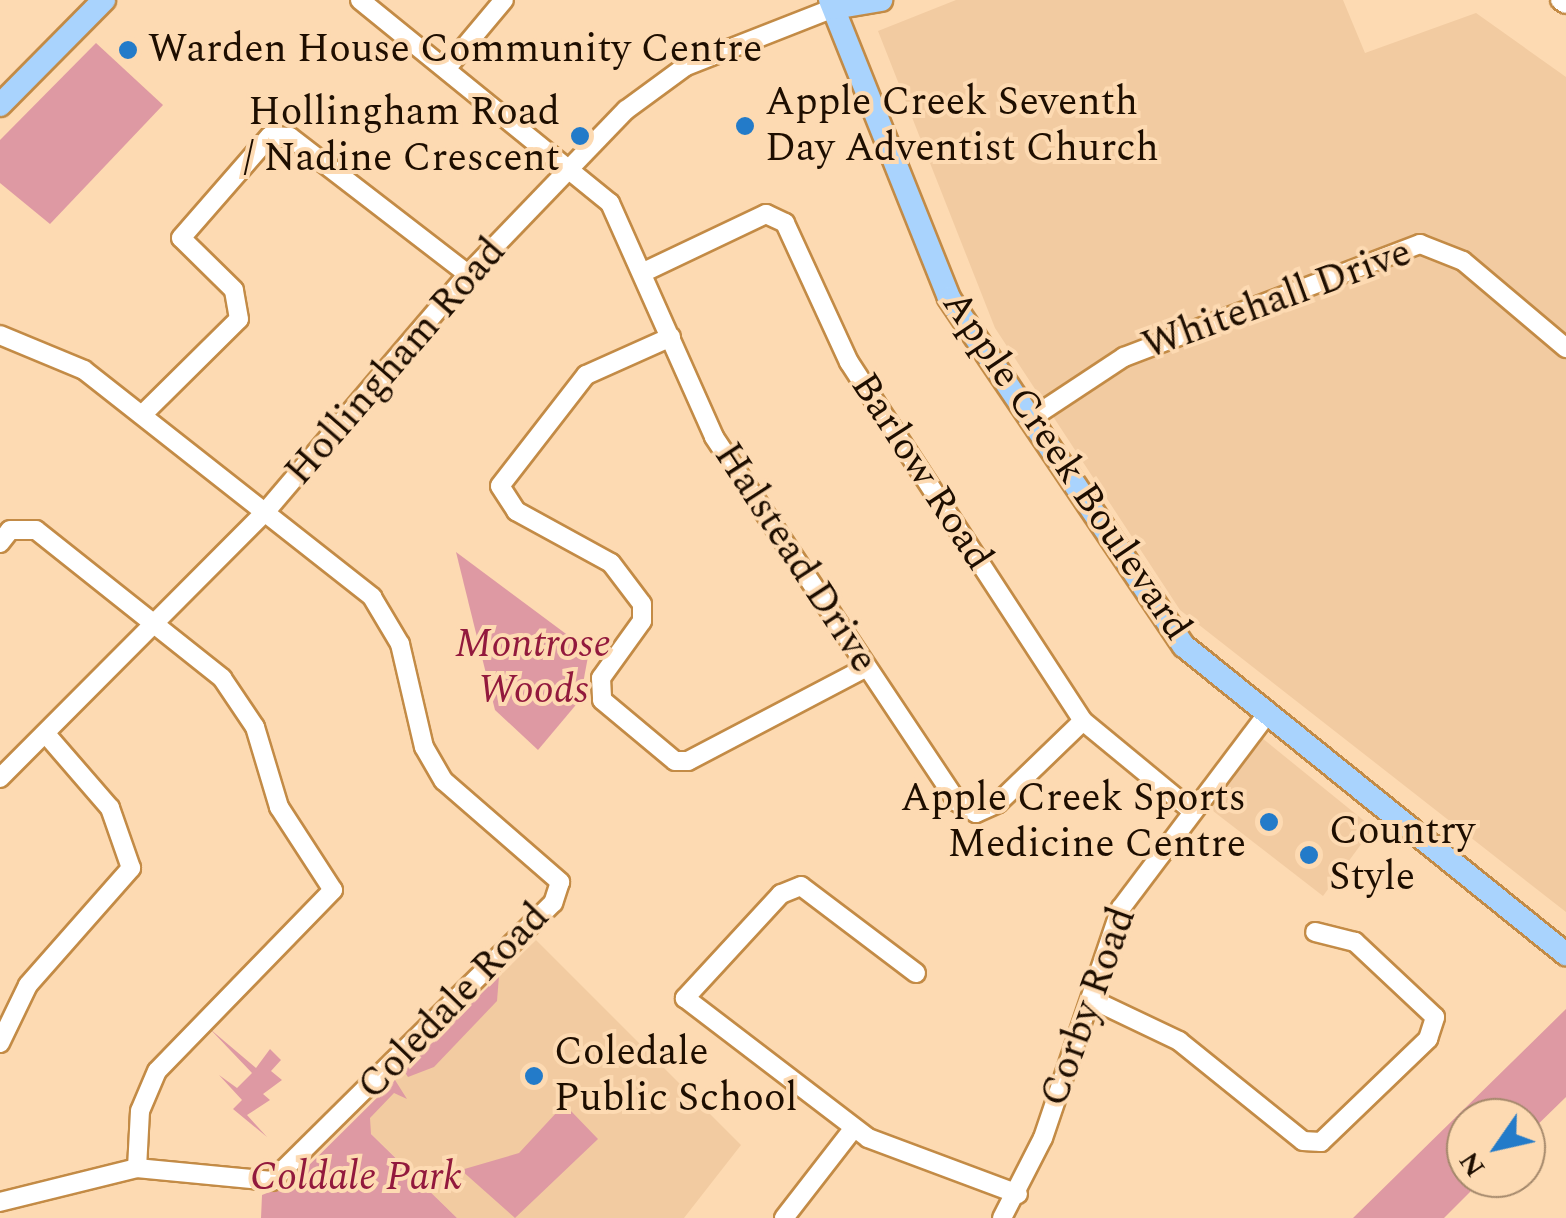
<!DOCTYPE html>
<html>
<head>
<meta charset="utf-8">
<style>
  body { margin:0 }
  #map { position:relative; width:1566px; height:1218px; overflow:hidden; background:#fddab2; font-family:Spectral,serif }
  div>[style] { position:absolute }
  .built>* { inset:0; background:#f2cba1 }
  .green>* { inset:0; background:#de99a3 }
  .roads { filter:drop-shadow(2px 0 #c38b46) drop-shadow(-2px 0 #c38b46) drop-shadow(0 2px #c38b46) drop-shadow(0 -2px #c38b46) }
  .minor>* { height:18px; margin:-9px; padding:0 9px; transform-origin:9px; border-radius:9px; background:#fff }
  .major>* { height:22px; margin:-11px; padding:0 11px; transform-origin:11px; border-radius:11px; background:#a9d3fd }
  .dots>* { width:28px; height:28px; translate:-50% -50%; box-sizing:border-box; border:5px solid #fddab2; border-radius:50% }
  span { translate:-50% -50%; white-space:nowrap; text-align:center; line-height:1.15; -webkit-text-stroke:8px #fddab2; paint-order:stroke }
  .poi-label { font-size:40px; color:#1e0e00 }
  .left { translate:0 -50%; text-align:left }
  .right { translate:-100% -50%; text-align:right }
  .street-label { font-size:40px; color:#1e0e00 }
  .park-label { font-size:40px; color:#92193d; font-style:italic }
  .north { position:absolute; left:1446px; top:1098px; width:100px; height:100px; box-sizing:border-box; background:#fddab2; border:2px solid #a4886b; border-radius:50%; rotate:236deg; font-size:28px; font-weight:700; line-height:40px; text-align:center; color:#1e0e00 }
  .north::after { content:''; display:block; margin:auto; width:35px; height:45px; background:#237bc9; clip-path:polygon(50% 0,100% 100%,50% 72%,0 100%) }
</style>
</head>
<body>
<div id="map">
  <div class="built">
    <i style="clip-path:polygon(956px 0,1343px 0,1365px 53px,1476px 13px,1566px 77px,1566px 912px,1180px 610px,995px 328px,878px 31px)"></i>
    <i style="clip-path:polygon(1262px 738px,1373px 828px,1323px 896px,1204px 804px)"></i>
    <i style="clip-path:polygon(536px 940px,741px 1145px,684px 1218px,457px 1218px,356px 1119px)"></i>
  </div>
  <div class="green">
    <i style="clip-path:polygon(96px 43px,163px 105px,50px 224px,0 183px,0 140px)"></i>
    <i style="clip-path:polygon(456px 552px,589px 651px,580px 700px,538px 750px,495px 710px)"></i>
    <i style="clip-path:polygon(499px 976px,497px 1001px,434px 1067px,408px 1077px,404px 1071px)"></i>
    <i style="clip-path:polygon(1566px 1009px,1566px 1097px,1526px 1136px,1526px 1118px,1466px 1118px,1466px 1178px,1484px 1178px,1444px 1218px,1353px 1218px)"></i>
    <i style="clip-path:polygon(210px 1029px,256px 1068px,270px 1049px,281px 1060px,271px 1071px,282px 1080px,263px 1094px,270px 1100px,247px 1115px,267px 1137px,233px 1109px,242px 1100px,219px 1075px,237px 1088px,252px 1073px)"></i>
    <i style="clip-path:polygon(395px 1080px,407px 1099px,394px 1093px,370px 1118px,371px 1134px,457px 1218px,261px 1218px,262px 1195px,290px 1184px)"></i>
    <i style="clip-path:polygon(570px 1110px,598px 1139px,515px 1218px,461px 1170px,519px 1153px,557px 1112px)"></i>
  </div>
  <div class="roads">
    <div class="minor">
      <i style="left:360px;top:0;width:322px;rotate:39.1deg"></i>
      <i style="left:610px;top:203px;width:256px;rotate:66deg"></i>
      <i style="left:714px;top:437px;width:438px;rotate:56.3deg"></i>
      <i style="left:957px;top:802px;width:22px;rotate:30deg"></i>
      <i style="left:976px;top:813px;width:24px;rotate:-24deg"></i>
      <i style="left:998px;top:803px;width:118px;rotate:-44deg"></i>
      <i style="left:1560px;top:0;width:7px;rotate:34deg"></i>
      <i style="left:446px;top:69px;width:90px;rotate:-50deg"></i>
      <i style="left:646px;top:271px;width:133px;rotate:-25.4deg"></i>
      <i style="left:766px;top:214px;width:21px;rotate:25deg"></i>
      <i style="left:785px;top:223px;width:153px;rotate:65.3deg"></i>
      <i style="left:849px;top:362px;width:429px;rotate:56.9deg"></i>
      <i style="left:1083px;top:721px;width:141px;rotate:39.5deg"></i>
      <i style="left:0;top:335px;width:91px;rotate:22.6deg"></i>
      <i style="left:84px;top:370px;width:367px;rotate:38.2deg"></i>
      <i style="left:372px;top:597px;width:55px;rotate:59.2deg"></i>
      <i style="left:400px;top:644px;width:106px;rotate:76.9deg"></i>
      <i style="left:424px;top:747px;width:39px;rotate:60deg"></i>
      <i style="left:444px;top:781px;width:154px;rotate:41deg"></i>
      <i style="left:560px;top:882px;width:22px;rotate:108deg"></i>
      <i style="left:553px;top:903px;width:395px;rotate:135.3deg"></i>
      <i style="left:272px;top:1181px;width:136px;rotate:-174.5deg"></i>
      <i style="left:137px;top:1168px;width:141px;rotate:166.1deg"></i>
      <i style="left:671px;top:337px;width:93px;rotate:155.9deg"></i>
      <i style="left:586px;top:375px;width:140px;rotate:127.8deg"></i>
      <i style="left:500px;top:486px;width:30px;rotate:57deg"></i>
      <i style="left:516px;top:511px;width:108px;rotate:28.7deg"></i>
      <i style="left:611px;top:563px;width:51px;rotate:52.9deg"></i>
      <i style="left:642px;top:604px;width:17px;rotate:90deg"></i>
      <i style="left:642px;top:621px;width:70px;rotate:125.7deg"></i>
      <i style="left:601px;top:678px;width:22px;rotate:87deg"></i>
      <i style="left:602px;top:700px;width:95px;rotate:39.9deg"></i>
      <i style="left:675px;top:761px;width:13px"></i>
      <i style="left:688px;top:761px;width:202px;rotate:-27.7deg"></i>
      <i style="left:142px;top:415px;width:136px;rotate:-44.7deg"></i>
      <i style="left:239px;top:319px;width:29px;rotate:-100deg"></i>
      <i style="left:234px;top:290px;width:74px;rotate:-135.5deg"></i>
      <i style="left:181px;top:238px;width:135px;rotate:-48.9deg"></i>
      <i style="left:270px;top:136px;width:20px;rotate:3deg"></i>
      <i style="left:290px;top:137px;width:225px;rotate:37.6deg"></i>
      <i style="left:1030px;top:419px;width:113px;rotate:-33.4deg"></i>
      <i style="left:1124px;top:357px;width:317px;rotate:-20.9deg"></i>
      <i style="left:1420px;top:244px;width:46px;rotate:21.6deg"></i>
      <i style="left:1463px;top:261px;width:135px;rotate:40.2deg"></i>
      <i style="left:0;top:543px;width:16px;rotate:-52deg"></i>
      <i style="left:10px;top:530px;width:26px"></i>
      <i style="left:36px;top:530px;width:238px;rotate:38.5deg"></i>
      <i style="left:222px;top:678px;width:59px;rotate:56deg"></i>
      <i style="left:255px;top:727px;width:84px;rotate:73.3deg"></i>
      <i style="left:279px;top:807px;width:99px;rotate:57deg"></i>
      <i style="left:333px;top:890px;width:252px;rotate:134.2deg"></i>
      <i style="left:157px;top:1071px;width:43px;rotate:113deg"></i>
      <i style="left:140px;top:1111px;width:57px;rotate:93deg"></i>
      <i style="left:0;top:778px;width:378px;rotate:-45.1deg"></i>
      <i style="left:267px;top:510px;width:310px;rotate:-49.6deg"></i>
      <i style="left:468px;top:274px;width:228px;rotate:-46.1deg"></i>
      <i style="left:626px;top:110px;width:74px;rotate:-36.3deg"></i>
      <i style="left:686px;top:66px;width:159px;rotate:-21.4deg"></i>
      <i style="left:916px;top:973px;width:144px;rotate:-142.9deg"></i>
      <i style="left:801px;top:886px;width:22px;rotate:158deg"></i>
      <i style="left:781px;top:894px;width:142px;rotate:132.7deg"></i>
      <i style="left:685px;top:998px;width:230px;rotate:37.4deg"></i>
      <i style="left:868px;top:1138px;width:160px;rotate:20.5deg"></i>
      <i style="left:1091px;top:999px;width:98px;rotate:25.5deg"></i>
      <i style="left:1179px;top:1041px;width:159px;rotate:38.9deg"></i>
      <i style="left:1303px;top:1141px;width:18px;rotate:3deg"></i>
      <i style="left:1321px;top:1142px;width:149px;rotate:-43.9deg"></i>
      <i style="left:1428px;top:1039px;width:23px;rotate:-72deg"></i>
      <i style="left:1435px;top:1017px;width:110px;rotate:-136.8deg"></i>
      <i style="left:1355px;top:942px;width:41px;rotate:-166deg"></i>
      <i style="left:0;top:1043px;width:64px;rotate:-64.2deg"></i>
      <i style="left:28px;top:985px;width:156px;rotate:-48.6deg"></i>
      <i style="left:131px;top:868px;width:64px;rotate:-109.3deg"></i>
      <i style="left:110px;top:808px;width:98px;rotate:-130.9deg"></i>
      <i style="left:784px;top:1218px;width:113px;rotate:-52.2deg"></i>
      <i style="left:1002px;top:1218px;width:90px;rotate:-62.9deg"></i>
      <i style="left:1043px;top:1138px;width:243px;rotate:-71.3deg"></i>
      <i style="left:1121px;top:908px;width:244px;rotate:-53deg"></i>
    </div>
    <div class="major">
      <i style="left:830px;top:0;width:321px;rotate:68.2deg"></i>
      <i style="left:949px;top:298px;width:420px;rotate:56deg"></i>
      <i style="left:1184px;top:646px;width:491px;rotate:38.9deg"></i>
      <i style="left:834px;top:8px;width:48px;rotate:-9.7deg"></i>
      <i style="left:0;top:105px;width:148px;rotate:-45.3deg"></i>
    </div>
  </div>
  <div class="dots">
    <i style="left:128px;top:50px;background:#237bc9"></i>
    <i style="left:745px;top:126px;background:#237bc9"></i>
    <i style="left:580px;top:136px;background:#237bc9"></i>
    <i style="left:1269px;top:822px;background:#237bc9"></i>
    <i style="left:1309px;top:855px;background:#237bc9"></i>
    <i style="left:534px;top:1076px;background:#237bc9"></i>
  </div>
  <div class="poi-label">
    <span class="left" style="left:148px;top:50px">Warden House Community Centre</span>
    <span class="left" style="left:765px;top:126px">Apple Creek Seventh<br>Day Adventist Church</span>
    <span class="right" style="left:560px;top:136px">Hollingham Road<br>/ Nadine Crescent</span>
    <span class="right" style="left:1246px;top:822px">Apple Creek Sports<br>Medicine Centre</span>
    <span class="left" style="left:1329px;top:855px">Country<br>Style</span>
    <span class="left" style="left:554px;top:1076px">Coledale<br>Public School</span>
  </div>
  <div class="street-label">
    <span style="left:1277px;top:300px;rotate:-20deg">Whitehall Drive</span>
    <span style="left:396px;top:362px;rotate:-49deg">Hollingham Road</span>
    <span style="left:1066px;top:466px;rotate:56deg">Apple Creek Boulevard</span>
    <span style="left:921px;top:472px;rotate:57deg">Barlow Road</span>
    <span style="left:795px;top:558px;rotate:57deg">Halstead Drive</span>
    <span style="left:454px;top:1002px;rotate:-46deg">Coledale Road</span>
    <span style="left:1089px;top:1007px;rotate:-70deg">Corby Road</span>
  </div>
  <div class="park-label">
    <span style="left:533px;top:668px">Montrose<br>Woods</span>
    <span style="left:356px;top:1178px">Coldale Park</span>
  </div>
  <div class="north">N</div>
</div>
</body>
</html>
